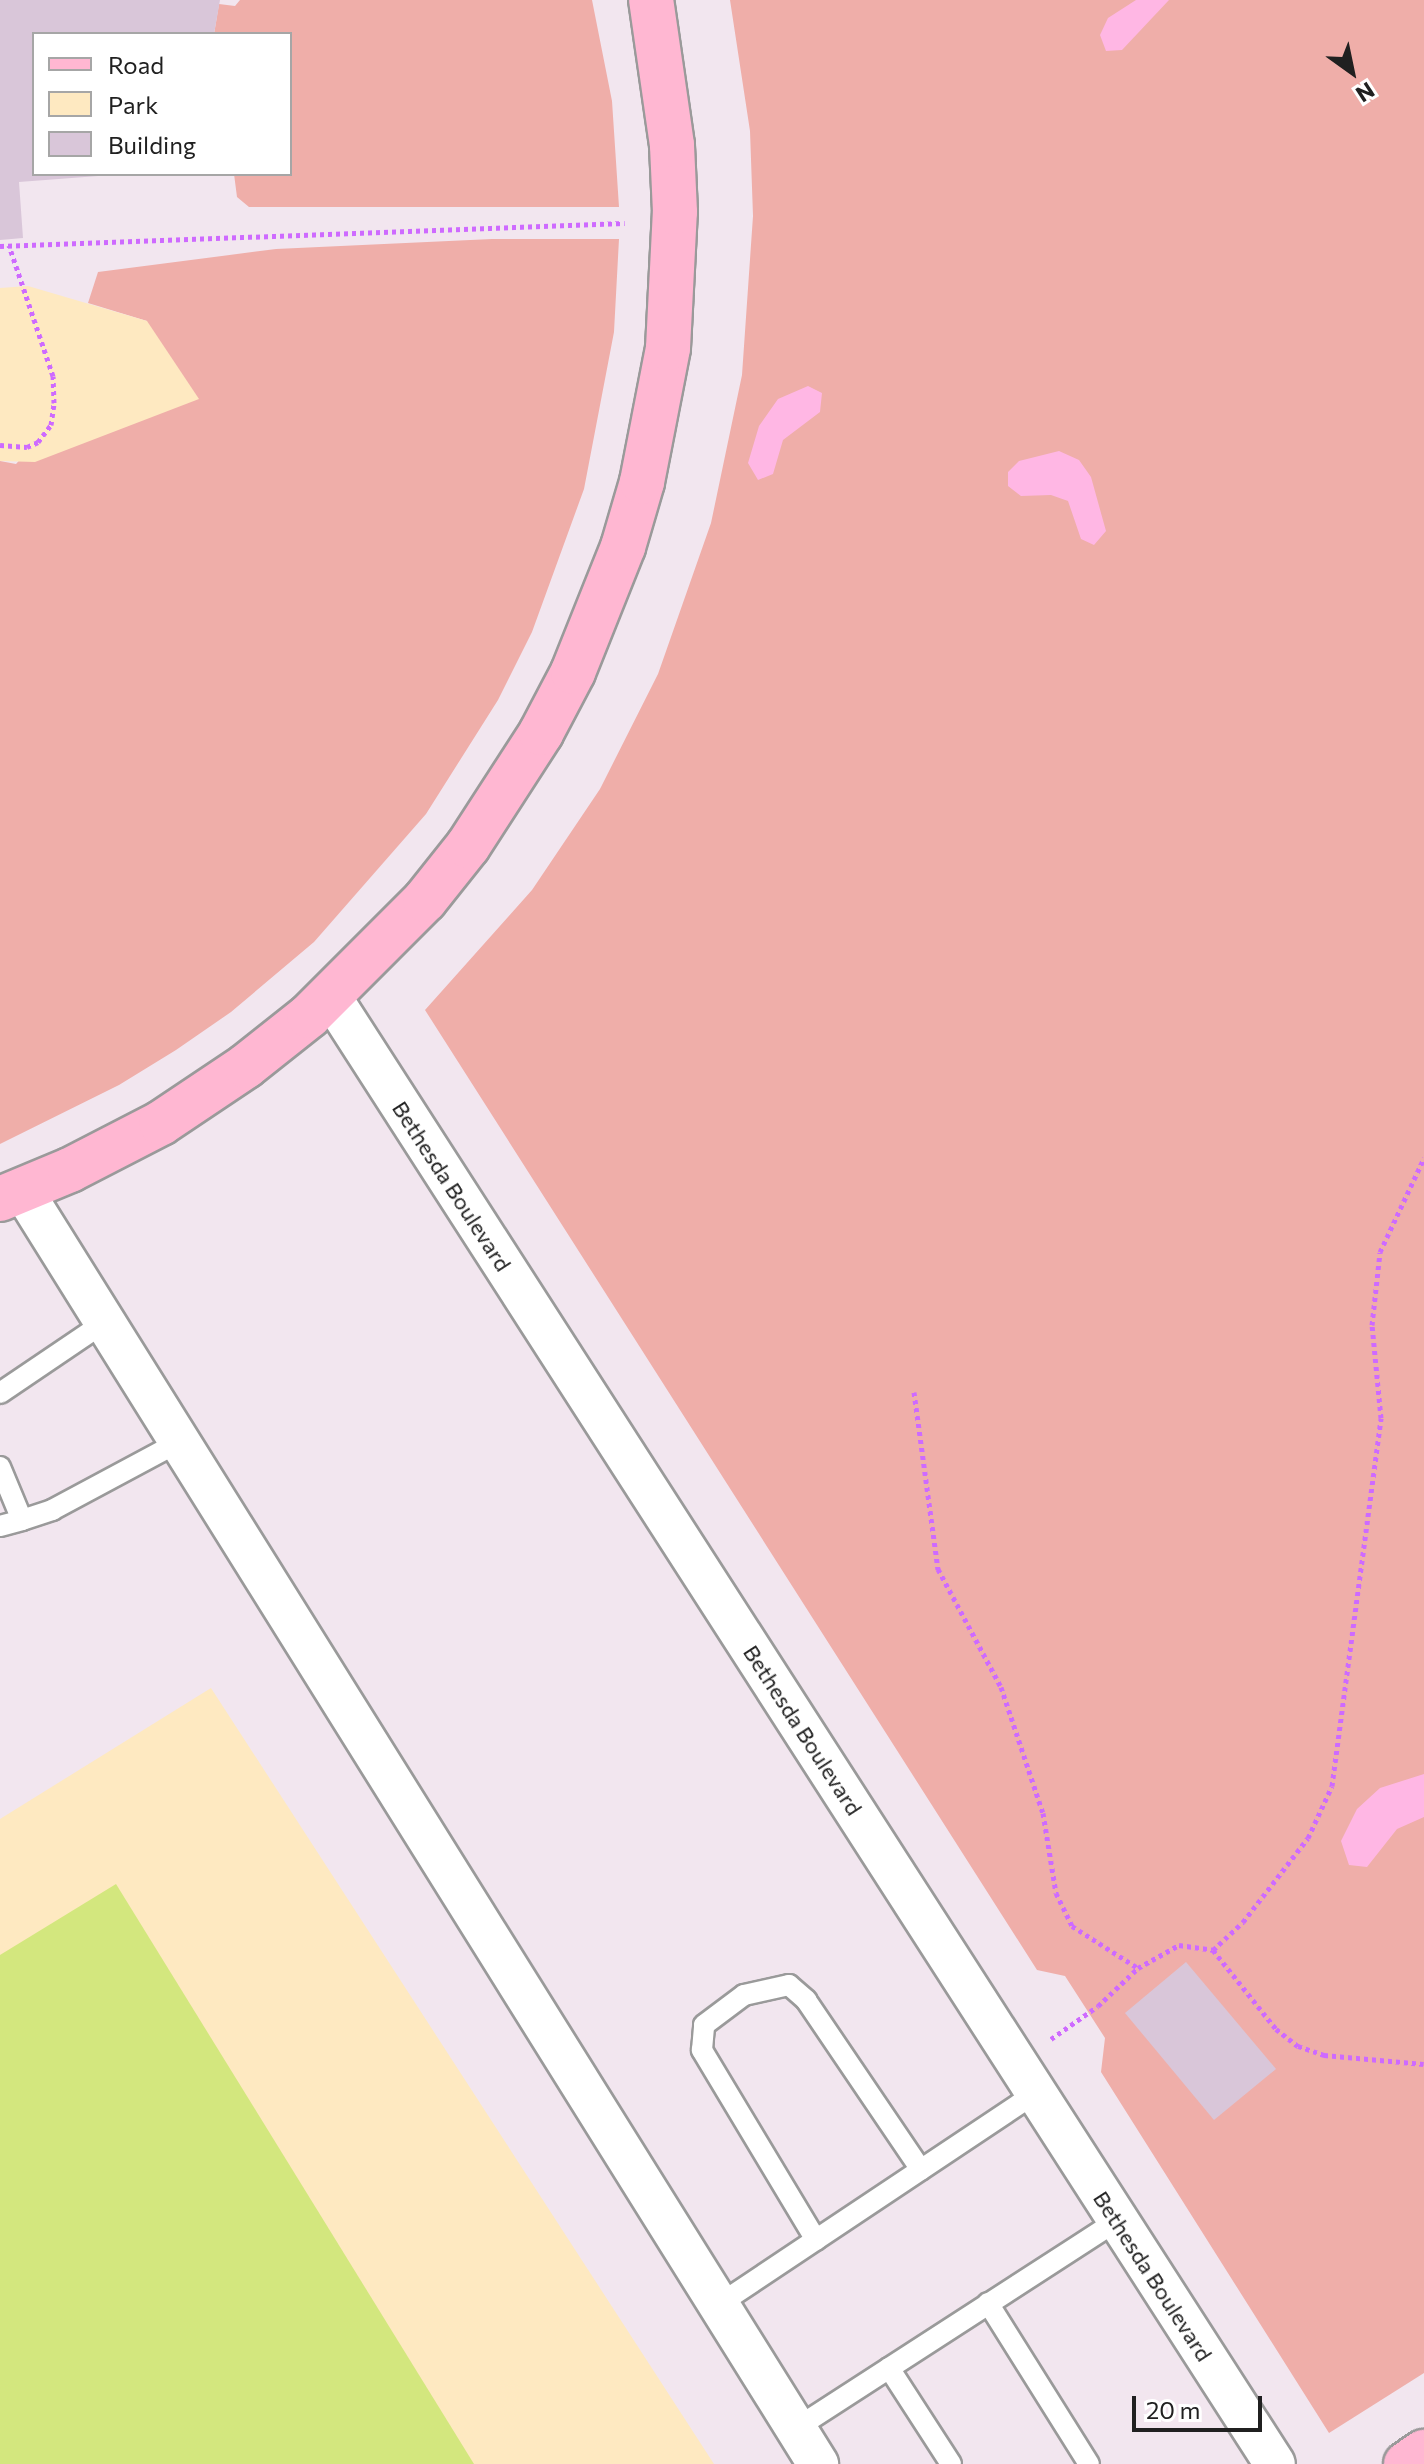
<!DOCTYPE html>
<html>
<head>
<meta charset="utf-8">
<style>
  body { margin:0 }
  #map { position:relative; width:1424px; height:2464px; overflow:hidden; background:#f2e6ef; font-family:Commissioner,sans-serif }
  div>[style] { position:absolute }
  .grass>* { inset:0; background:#efaea9 }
  .sand>* { inset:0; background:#ffb7e4 }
  .park>* { inset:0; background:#fee9c1 }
  .pitch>* { inset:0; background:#d3e77e }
  .building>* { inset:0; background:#d9c6d9 }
  .path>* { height:5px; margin-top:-2.5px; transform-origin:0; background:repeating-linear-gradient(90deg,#ce6aff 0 4px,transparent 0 8px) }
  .roads { filter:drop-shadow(2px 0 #9a9a9a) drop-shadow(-2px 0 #9a9a9a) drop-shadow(0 2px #9a9a9a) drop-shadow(0 -2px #9a9a9a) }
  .lane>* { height:20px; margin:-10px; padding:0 10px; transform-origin:10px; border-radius:10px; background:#fff }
  .street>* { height:40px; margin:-20px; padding:0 20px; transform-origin:20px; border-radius:20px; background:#fff }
  .secondary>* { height:44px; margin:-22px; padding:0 22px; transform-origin:22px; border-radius:22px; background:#ffb7d2 }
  span { translate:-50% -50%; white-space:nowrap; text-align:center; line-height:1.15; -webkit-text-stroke:6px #fff; paint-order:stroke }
  .street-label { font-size:22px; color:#202020 }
  .legend { position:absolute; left:32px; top:32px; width:260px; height:144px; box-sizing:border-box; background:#fff; border:2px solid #a6a6a6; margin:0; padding:10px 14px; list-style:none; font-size:24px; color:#202020 }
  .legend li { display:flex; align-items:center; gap:16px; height:40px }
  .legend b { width:40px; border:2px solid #a6a6a6 }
  .north { position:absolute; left:1312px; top:32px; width:80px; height:80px; -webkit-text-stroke:6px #fff; paint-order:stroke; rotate:147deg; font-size:22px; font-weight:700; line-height:32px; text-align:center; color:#202020 }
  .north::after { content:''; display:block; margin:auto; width:28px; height:36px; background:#202020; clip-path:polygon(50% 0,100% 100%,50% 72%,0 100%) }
  .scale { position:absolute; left:1132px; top:2396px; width:130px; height:36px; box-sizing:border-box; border:4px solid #202020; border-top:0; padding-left:10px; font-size:24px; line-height:28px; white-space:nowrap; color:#202020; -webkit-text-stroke:6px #fff; paint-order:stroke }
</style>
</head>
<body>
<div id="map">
  <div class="grass">
    <i style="clip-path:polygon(240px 0,592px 0,612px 101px,619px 207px,249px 207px,237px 197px,234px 174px,290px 174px,290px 34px,214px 34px,219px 4px,235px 6px)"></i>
    <i style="clip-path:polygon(730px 0,1424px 0,1424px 2373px,1329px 2433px,1101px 2072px,1105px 2038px,1065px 1976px,1037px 1970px,425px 1010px,532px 890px,600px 789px,658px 674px,711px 523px,742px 375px,753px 216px,750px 131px)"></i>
    <i style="clip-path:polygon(492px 239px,619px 239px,614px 332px,584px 489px,532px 632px,498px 700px,426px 814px,314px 942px,231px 1012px,176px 1050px,119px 1085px,0 1144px,0 461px,16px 464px,147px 321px,88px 303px,98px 272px,276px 249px)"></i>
  </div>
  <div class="sand">
    <i style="clip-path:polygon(1136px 0,1169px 0,1122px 50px,1106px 51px,1100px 35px,1108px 18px)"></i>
    <i style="clip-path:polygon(808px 386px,822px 393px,820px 412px,783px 440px,773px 474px,758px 480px,748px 463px,759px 426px,778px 399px)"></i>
    <i style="clip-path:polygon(1059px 451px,1079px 460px,1091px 477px,1106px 531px,1094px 545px,1081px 539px,1068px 501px,1051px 495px,1021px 496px,1008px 486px,1008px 472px,1019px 461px)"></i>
    <i style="clip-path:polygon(1424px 1774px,1424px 1817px,1397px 1829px,1367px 1867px,1349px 1865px,1341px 1841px,1357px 1809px,1380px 1788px)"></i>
  </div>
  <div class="park">
    <i style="clip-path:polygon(28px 286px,147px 321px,199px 399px,35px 462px,0 461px,0 288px)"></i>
    <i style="clip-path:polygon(211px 1688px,714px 2464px,0 2464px,0 1819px)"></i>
  </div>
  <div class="pitch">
    <i style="clip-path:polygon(116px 1884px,474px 2464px,0 2464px,0 1955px)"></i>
  </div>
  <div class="building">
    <i style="clip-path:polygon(0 0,220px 0,214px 34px,34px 34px,34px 174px,98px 176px,19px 182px,23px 238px,0 240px)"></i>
    <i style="clip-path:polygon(1186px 1962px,1276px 2069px,1214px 2120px,1125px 2013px)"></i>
  </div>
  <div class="path">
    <i style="left:0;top:246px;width:625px;rotate:-2.11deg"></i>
    <i style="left:0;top:445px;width:27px;rotate:4deg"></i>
    <i style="left:27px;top:447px;width:12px;rotate:-24deg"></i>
    <i style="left:38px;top:442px;width:21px;rotate:-53deg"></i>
    <i style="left:51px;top:425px;width:22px;rotate:-82deg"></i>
    <i style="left:54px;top:403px;width:27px;rotate:-92deg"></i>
    <i style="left:53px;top:376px;width:138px;rotate:-108.6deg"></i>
    <i style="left:914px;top:1392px;width:179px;rotate:82.3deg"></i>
    <i style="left:938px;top:1569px;width:134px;rotate:61.9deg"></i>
    <i style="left:1001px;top:1687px;width:133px;rotate:71.6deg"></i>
    <i style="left:1043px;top:1813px;width:81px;rotate:80.8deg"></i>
    <i style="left:1056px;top:1893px;width:37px;rotate:64deg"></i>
    <i style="left:1072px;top:1926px;width:78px;rotate:32.5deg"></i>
    <i style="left:1213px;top:1950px;width:41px;rotate:-43deg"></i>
    <i style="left:1243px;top:1922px;width:106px;rotate:-52.3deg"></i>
    <i style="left:1308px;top:1838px;width:57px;rotate:-65.2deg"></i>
    <i style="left:1332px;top:1786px;width:371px;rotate:-82.4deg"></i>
    <i style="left:1381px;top:1418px;width:93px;rotate:-95.5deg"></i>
    <i style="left:1372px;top:1325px;width:73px;rotate:-83.7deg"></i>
    <i style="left:1380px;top:1252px;width:104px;rotate:-64.9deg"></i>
    <i style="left:1051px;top:2039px;width:57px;rotate:-35.1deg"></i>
    <i style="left:1098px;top:2006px;width:55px;rotate:-43.5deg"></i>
    <i style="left:1138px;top:1968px;width:47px;rotate:-29.3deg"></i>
    <i style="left:1179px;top:1945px;width:34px;rotate:8deg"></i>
    <i style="left:1213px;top:1950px;width:101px;rotate:51.4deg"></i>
    <i style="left:1276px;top:2029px;width:28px;rotate:38deg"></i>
    <i style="left:1298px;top:2046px;width:28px;rotate:19deg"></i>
    <i style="left:1324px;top:2055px;width:100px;rotate:5.1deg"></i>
  </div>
  <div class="roads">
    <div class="lane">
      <i style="left:0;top:1393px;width:127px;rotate:-34.1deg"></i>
      <i style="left:0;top:1467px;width:57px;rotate:67.5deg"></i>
      <i style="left:22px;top:1520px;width:32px;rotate:-18deg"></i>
      <i style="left:52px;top:1510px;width:144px;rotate:-28.2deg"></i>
      <i style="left:0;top:1526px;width:23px;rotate:-15deg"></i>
      <i style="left:816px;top:2240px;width:222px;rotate:-121deg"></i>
      <i style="left:702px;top:2050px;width:25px;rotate:-85deg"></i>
      <i style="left:704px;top:2025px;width:50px;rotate:-36.9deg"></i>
      <i style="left:744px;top:1995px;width:46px;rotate:-12.5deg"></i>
      <i style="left:789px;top:1985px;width:23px;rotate:41deg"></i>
      <i style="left:806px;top:2000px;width:205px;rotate:55.9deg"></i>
      <i style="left:988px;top:2303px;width:190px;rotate:57.9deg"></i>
      <i style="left:718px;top:2305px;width:382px;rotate:-33.7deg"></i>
      <i style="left:889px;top:2368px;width:114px;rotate:57.1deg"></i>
      <i style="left:795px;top:2429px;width:383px;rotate:-32.9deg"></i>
    </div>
    <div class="street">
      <i style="left:331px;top:997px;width:1744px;rotate:57.24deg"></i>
      <i style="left:23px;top:1191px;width:1501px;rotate:58.01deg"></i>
    </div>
    <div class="secondary">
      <i style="left:0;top:1199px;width:76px;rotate:-22.5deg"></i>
      <i style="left:70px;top:1170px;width:102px;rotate:-27.3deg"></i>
      <i style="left:161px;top:1123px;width:102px;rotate:-33.8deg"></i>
      <i style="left:246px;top:1066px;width:80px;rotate:-38.4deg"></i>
      <i style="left:309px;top:1016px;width:164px;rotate:-45deg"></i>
      <i style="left:425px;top:900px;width:69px;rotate:-51.5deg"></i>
      <i style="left:468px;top:846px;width:135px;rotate:-57.1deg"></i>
      <i style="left:541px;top:733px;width:69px;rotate:-62.3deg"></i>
      <i style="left:573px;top:672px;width:135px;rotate:-68.2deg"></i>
      <i style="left:623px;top:547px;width:68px;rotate:-73.7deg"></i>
      <i style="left:642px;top:482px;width:136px;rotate:-79deg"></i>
      <i style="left:668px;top:348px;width:136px;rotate:-87.1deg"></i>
      <i style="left:675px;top:212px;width:67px;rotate:-92.6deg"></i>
      <i style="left:672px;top:145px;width:147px;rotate:-98.2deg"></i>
      <i style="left:1406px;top:2464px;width:22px;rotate:-34deg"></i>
    </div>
  </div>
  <div class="street-label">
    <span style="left:452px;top:1186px;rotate:57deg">Bethesda Boulevard</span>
    <span style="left:803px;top:1730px;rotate:57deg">Bethesda Boulevard</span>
    <span style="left:1153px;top:2276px;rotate:57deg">Bethesda Boulevard</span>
  </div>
  <ul class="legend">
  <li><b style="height:10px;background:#ffb7d2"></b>Road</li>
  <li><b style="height:22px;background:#fee9c1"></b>Park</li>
  <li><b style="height:22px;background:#d9c6d9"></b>Building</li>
  </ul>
  <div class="north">N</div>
  <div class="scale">20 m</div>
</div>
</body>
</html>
